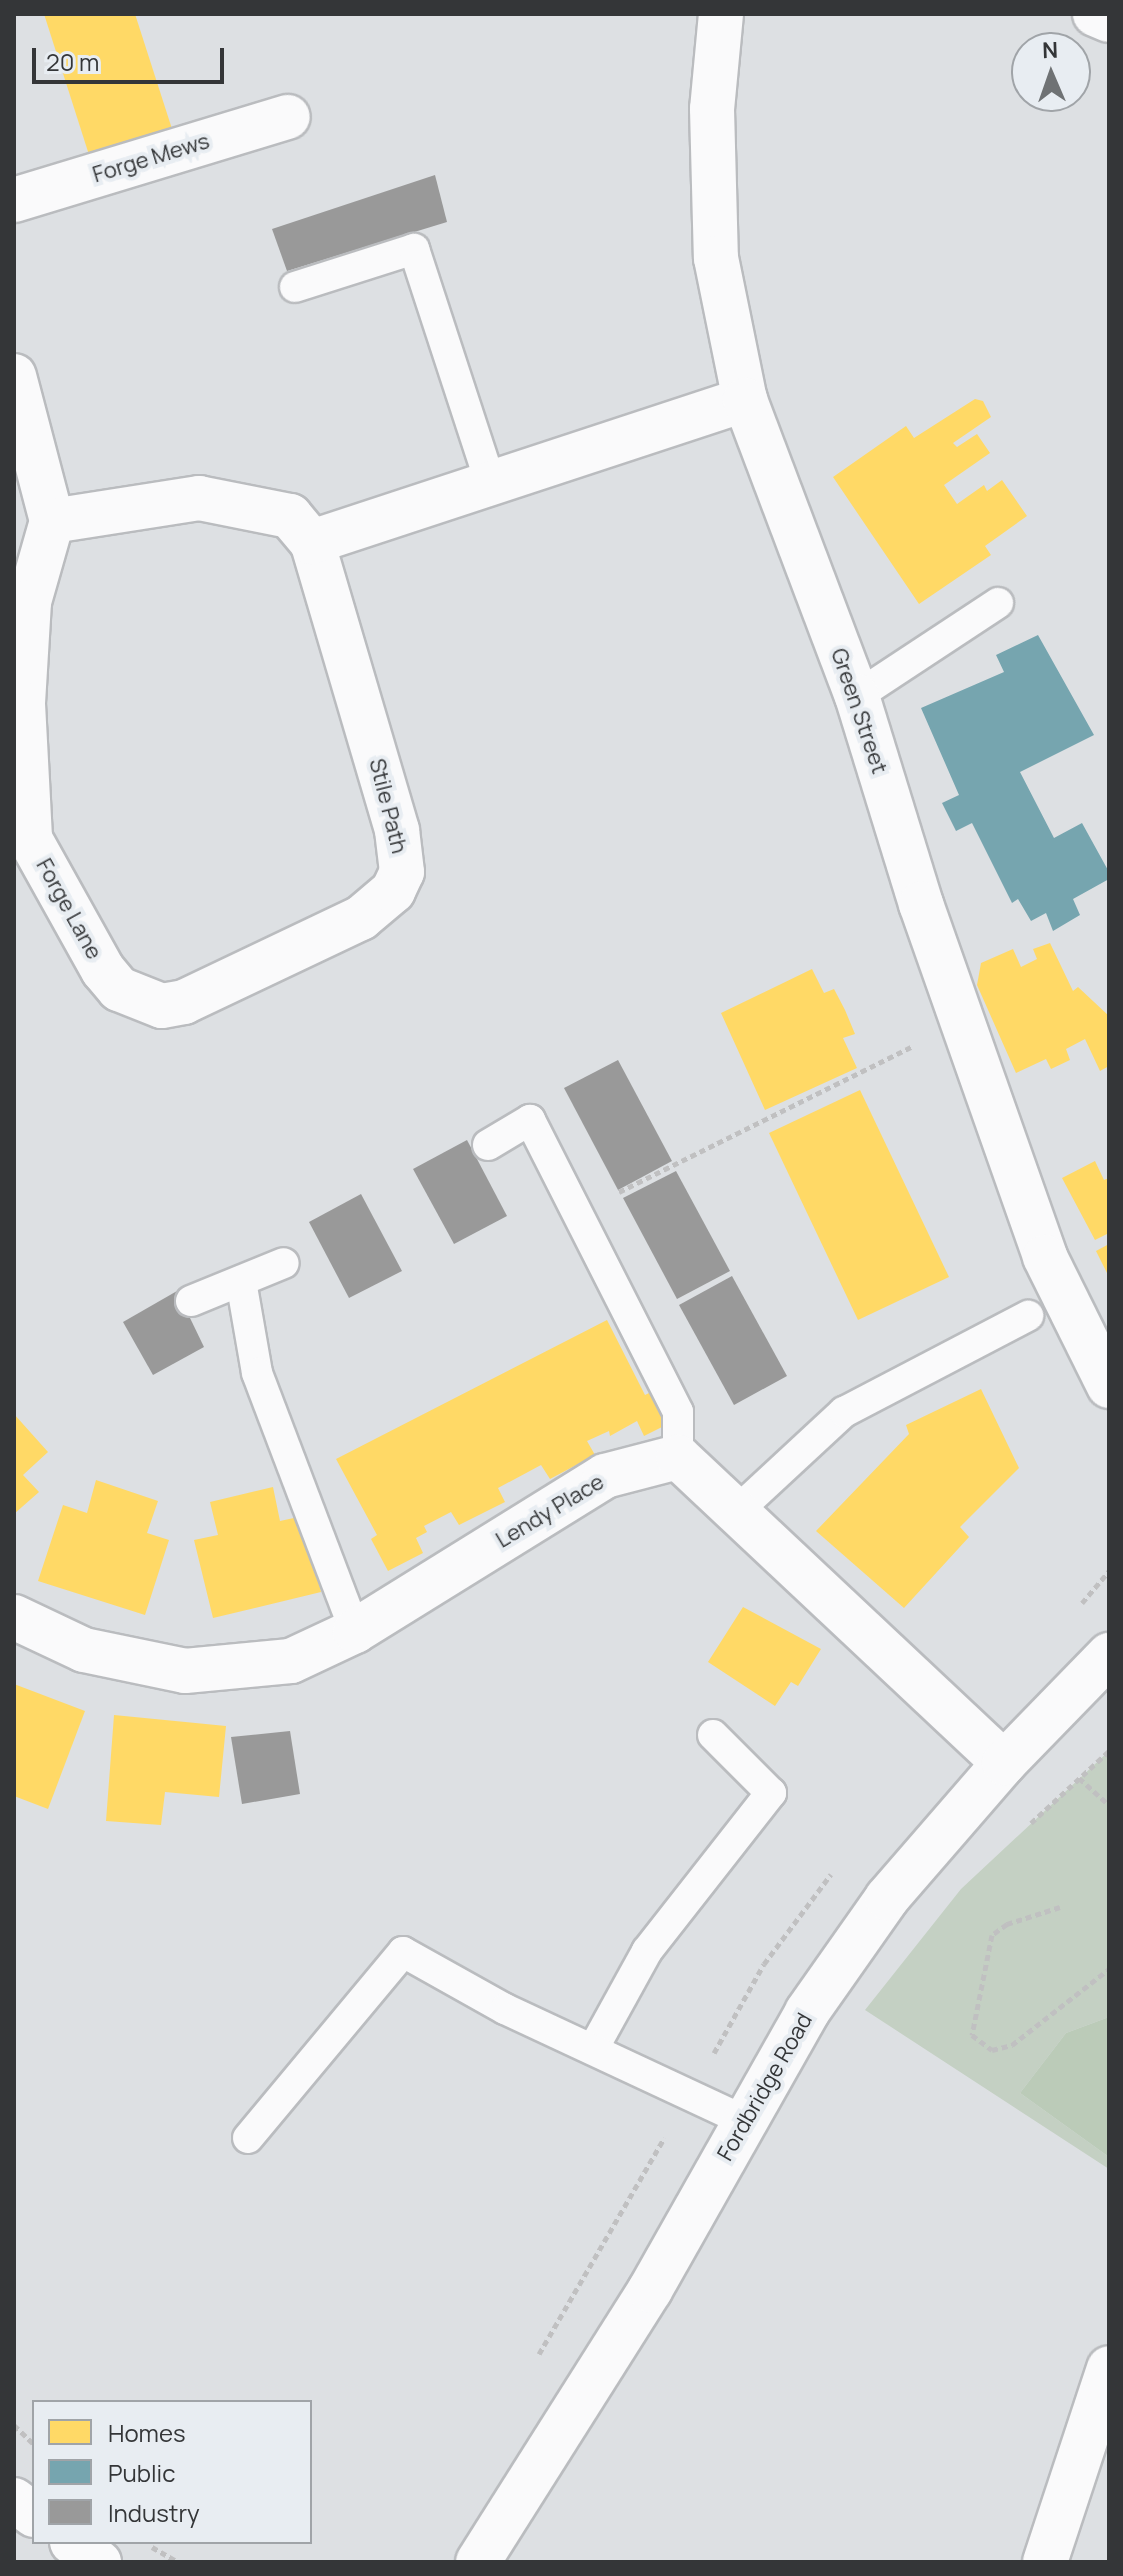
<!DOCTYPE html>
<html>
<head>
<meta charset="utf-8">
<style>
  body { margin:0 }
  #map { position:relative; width:1123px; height:2576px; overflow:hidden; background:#dde0e3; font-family:Manrope,sans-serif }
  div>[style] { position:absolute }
  .green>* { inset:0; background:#c4d0c3 }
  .forest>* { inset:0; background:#bbcbb8 }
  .homes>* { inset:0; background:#ffd966 }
  .public>* { inset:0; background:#76a5af }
  .industry>* { inset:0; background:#999 }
  .path>* { height:5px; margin-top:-2.5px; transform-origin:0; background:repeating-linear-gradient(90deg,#c0c0c1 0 6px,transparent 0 10px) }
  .roads { filter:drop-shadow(2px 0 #babcbf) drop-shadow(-2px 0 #babcbf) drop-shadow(0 2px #babcbf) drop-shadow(0 -2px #babcbf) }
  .lane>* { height:30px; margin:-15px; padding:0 15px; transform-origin:15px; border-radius:15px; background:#fafafb }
  .street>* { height:44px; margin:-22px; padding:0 22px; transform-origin:22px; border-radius:22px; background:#fafafb }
  .secondary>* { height:44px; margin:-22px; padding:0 22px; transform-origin:22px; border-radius:22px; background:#fafafb }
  span { translate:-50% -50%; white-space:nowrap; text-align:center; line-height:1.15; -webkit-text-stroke:8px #e8edf2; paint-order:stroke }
  .street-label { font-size:22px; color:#343638 }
  .frame { position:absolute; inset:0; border:16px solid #343638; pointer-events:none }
  .legend { position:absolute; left:32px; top:2400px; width:280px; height:144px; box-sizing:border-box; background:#e8edf2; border:2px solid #a0a4a8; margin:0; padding:10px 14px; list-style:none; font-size:24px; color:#343638 }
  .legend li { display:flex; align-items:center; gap:16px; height:40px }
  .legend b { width:40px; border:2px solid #a0a4a8 }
  .north { position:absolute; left:1011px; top:32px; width:80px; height:80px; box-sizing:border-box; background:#e8edf2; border:2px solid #a0a4a8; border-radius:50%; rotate:358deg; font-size:22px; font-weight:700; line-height:32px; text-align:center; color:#343638 }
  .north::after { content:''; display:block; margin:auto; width:28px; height:36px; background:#6f7274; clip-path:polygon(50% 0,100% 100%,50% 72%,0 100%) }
  .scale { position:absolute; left:32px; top:48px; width:192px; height:36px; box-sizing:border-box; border:4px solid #343638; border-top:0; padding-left:10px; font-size:24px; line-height:28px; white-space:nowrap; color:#343638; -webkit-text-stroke:6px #e8edf2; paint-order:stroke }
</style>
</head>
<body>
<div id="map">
  <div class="green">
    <i style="clip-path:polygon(1109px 1751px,1109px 2017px,1066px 2033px,1020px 2093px,1109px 2157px,1109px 2169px,865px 2010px,961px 1889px)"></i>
  </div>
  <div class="forest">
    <i style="clip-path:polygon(1109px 2017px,1109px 2157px,1020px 2093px,1066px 2033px)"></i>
  </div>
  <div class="homes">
    <i style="clip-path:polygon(44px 14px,135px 14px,173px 132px,90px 158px)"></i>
    <i style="clip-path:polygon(975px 399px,983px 401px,991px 417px,953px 443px,957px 447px,977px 434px,990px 453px,944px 485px,957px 504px,984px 485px,987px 491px,1002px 480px,1027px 516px,985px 546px,991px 555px,919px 604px,833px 477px,906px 426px,914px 438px)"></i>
    <i style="clip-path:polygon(1050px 943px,1073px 991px,1078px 987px,1109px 1016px,1109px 1066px,1100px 1071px,1085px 1039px,1066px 1049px,1070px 1060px,1051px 1069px,1046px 1059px,1016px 1073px,977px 985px,981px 963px,1013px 949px,1021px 967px,1037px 959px,1033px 949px)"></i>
    <i style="clip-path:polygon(812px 969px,824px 993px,834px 989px,845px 1010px,855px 1034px,843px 1038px,857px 1068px,765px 1110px,721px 1013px)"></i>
    <i style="clip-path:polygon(860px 1090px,949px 1277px,858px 1320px,769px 1133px)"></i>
    <i style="clip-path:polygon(1095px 1161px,1104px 1180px,1109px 1178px,1109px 1233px,1095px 1240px,1062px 1178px)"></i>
    <i style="clip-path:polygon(1109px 1244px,1109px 1277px,1096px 1251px)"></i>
    <i style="clip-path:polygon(607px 1320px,645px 1395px,655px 1390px,672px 1422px,644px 1436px,637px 1421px,610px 1436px,609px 1431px,587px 1441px,595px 1455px,550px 1479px,541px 1465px,498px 1488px,505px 1502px,459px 1525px,451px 1512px,424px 1526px,427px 1532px,416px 1538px,423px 1553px,388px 1571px,371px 1539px,377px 1535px,336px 1459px)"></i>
    <i style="clip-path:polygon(981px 1389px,1019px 1468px,960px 1527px,969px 1537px,904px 1608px,816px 1531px,909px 1434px,906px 1425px)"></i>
    <i style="clip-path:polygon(14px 1414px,48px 1452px,23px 1475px,39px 1492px,14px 1514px)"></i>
    <i style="clip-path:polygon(96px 1480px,158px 1501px,147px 1533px,169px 1540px,145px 1615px,38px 1581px,63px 1505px,87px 1513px)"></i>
    <i style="clip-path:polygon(273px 1487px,280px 1521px,303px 1516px,321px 1592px,213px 1618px,194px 1540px,218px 1535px,210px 1502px)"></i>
    <i style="clip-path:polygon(743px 1607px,821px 1649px,798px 1686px,791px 1682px,775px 1706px,708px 1662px)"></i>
    <i style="clip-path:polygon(14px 1684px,85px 1711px,48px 1809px,14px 1796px)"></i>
    <i style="clip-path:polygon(114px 1715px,226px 1726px,219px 1797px,165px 1792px,161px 1825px,106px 1821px)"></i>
  </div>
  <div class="public">
    <i style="clip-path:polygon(1038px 635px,1094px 735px,1020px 772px,1054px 838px,1082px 823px,1109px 872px,1109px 879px,1073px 899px,1080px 915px,1053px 931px,1046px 913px,1031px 921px,1018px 899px,1012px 903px,972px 823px,956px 831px,942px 803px,959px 795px,921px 708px,1004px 672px,996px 655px)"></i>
  </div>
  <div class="industry">
    <i style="clip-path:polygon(435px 175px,447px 222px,287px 271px,272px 229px)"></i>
    <i style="clip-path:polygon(618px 1060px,672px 1161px,618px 1190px,564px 1088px)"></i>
    <i style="clip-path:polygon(467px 1140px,507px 1216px,454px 1244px,413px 1169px)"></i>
    <i style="clip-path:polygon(676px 1171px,730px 1271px,677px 1299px,623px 1198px)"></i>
    <i style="clip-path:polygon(361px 1194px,402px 1271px,349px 1298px,309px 1222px)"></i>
    <i style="clip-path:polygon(732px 1276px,787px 1376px,734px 1405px,679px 1305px)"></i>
    <i style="clip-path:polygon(177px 1291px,204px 1347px,153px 1375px,123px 1322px)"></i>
    <i style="clip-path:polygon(290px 1731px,300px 1794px,242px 1804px,231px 1737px)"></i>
  </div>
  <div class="path">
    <i style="left:619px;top:1192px;width:326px;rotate:-26.4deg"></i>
    <i style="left:1082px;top:1603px;width:42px;rotate:-49.8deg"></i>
    <i style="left:1079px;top:1778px;width:40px;rotate:42deg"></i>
    <i style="left:1031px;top:1823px;width:106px;rotate:-42.7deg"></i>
    <i style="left:1060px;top:1907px;width:56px;rotate:162.2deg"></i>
    <i style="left:1007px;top:1924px;width:19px;rotate:144deg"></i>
    <i style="left:992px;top:1935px;width:102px;rotate:101.3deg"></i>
    <i style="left:972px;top:2035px;width:25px;rotate:37deg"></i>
    <i style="left:992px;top:2050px;width:21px;rotate:-14deg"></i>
    <i style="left:1012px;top:2045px;width:123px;rotate:-38.1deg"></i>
    <i style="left:714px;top:2053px;width:102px;rotate:-60.7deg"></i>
    <i style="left:764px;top:1964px;width:112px;rotate:-53.3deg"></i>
    <i style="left:539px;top:2354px;width:250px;rotate:-59.9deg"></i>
    <i style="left:14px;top:2425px;width:28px;rotate:44deg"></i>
    <i style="left:152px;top:2547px;width:30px;rotate:30deg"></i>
  </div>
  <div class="roads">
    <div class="lane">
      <i style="left:295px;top:287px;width:125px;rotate:-17.7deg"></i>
      <i style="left:414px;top:249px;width:245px;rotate:71.9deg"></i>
      <i style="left:857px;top:696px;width:169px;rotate:-33.4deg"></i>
      <i style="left:488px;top:1145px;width:49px;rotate:-30.8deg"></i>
      <i style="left:530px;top:1120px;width:327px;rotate:63.1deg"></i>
      <i style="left:678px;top:1412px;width:45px;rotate:90deg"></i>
      <i style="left:241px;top:1281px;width:93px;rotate:80.1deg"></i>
      <i style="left:257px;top:1373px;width:276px;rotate:69.2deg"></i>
      <i style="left:191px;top:1301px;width:100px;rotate:-22.2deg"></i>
      <i style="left:737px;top:1511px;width:146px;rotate:-42.8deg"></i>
      <i style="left:844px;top:1412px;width:208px;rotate:-27.6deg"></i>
      <i style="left:593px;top:2049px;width:112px;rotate:-61.1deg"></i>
      <i style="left:647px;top:1951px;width:201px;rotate:-51.9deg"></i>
      <i style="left:771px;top:1793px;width:82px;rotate:-135deg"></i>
      <i style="left:248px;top:2138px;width:242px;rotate:-50.2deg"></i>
      <i style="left:403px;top:1952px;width:117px;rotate:29.2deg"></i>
      <i style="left:505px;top:2009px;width:265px;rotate:25deg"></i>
    </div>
    <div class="street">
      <i style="left:14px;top:200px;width:286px;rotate:-16.9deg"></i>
      <i style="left:14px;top:376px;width:150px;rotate:75.3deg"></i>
      <i style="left:52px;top:521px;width:84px;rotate:105.9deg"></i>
      <i style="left:29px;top:602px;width:102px;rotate:93.4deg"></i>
      <i style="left:23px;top:704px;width:135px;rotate:87deg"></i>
      <i style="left:30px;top:839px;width:150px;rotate:60.9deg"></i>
      <i style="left:103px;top:970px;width:25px;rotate:50deg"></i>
      <i style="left:119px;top:989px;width:46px;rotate:21.6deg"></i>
      <i style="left:162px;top:1006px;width:22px;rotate:-10deg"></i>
      <i style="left:184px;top:1002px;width:196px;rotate:-25.4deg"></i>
      <i style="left:361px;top:918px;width:42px;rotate:-40.2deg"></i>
      <i style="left:393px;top:891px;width:21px;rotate:-65deg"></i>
      <i style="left:402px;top:872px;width:42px;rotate:-96.8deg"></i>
      <i style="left:397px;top:830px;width:300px;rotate:-106.4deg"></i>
      <i style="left:312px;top:542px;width:456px;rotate:-18.2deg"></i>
      <i style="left:52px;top:521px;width:149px;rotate:-8.9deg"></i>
      <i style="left:199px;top:498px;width:93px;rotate:11.2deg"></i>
      <i style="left:290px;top:516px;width:34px;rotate:50deg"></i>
      <i style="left:14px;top:1617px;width:77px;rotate:25.2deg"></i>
      <i style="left:84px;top:1650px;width:103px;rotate:11.7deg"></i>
      <i style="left:185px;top:1671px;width:106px;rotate:-5.4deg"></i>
      <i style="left:291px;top:1661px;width:71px;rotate:-25.1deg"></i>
      <i style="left:355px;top:1631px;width:294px;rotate:-31.8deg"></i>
      <i style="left:605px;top:1476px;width:75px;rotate:-14.6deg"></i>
      <i style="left:678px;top:1457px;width:447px;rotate:43.2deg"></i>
      <i style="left:1045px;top:2562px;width:204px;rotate:-71.7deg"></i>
    </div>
    <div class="secondary">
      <i style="left:721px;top:14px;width:95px;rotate:95.4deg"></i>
      <i style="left:712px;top:109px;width:149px;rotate:88.5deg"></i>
      <i style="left:716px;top:258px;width:145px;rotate:78.5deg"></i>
      <i style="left:745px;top:400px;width:316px;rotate:69.3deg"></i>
      <i style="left:857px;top:696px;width:218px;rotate:72.9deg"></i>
      <i style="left:921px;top:904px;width:374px;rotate:70.6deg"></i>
      <i style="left:1045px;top:1257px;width:144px;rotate:63.6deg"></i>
      <i style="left:1095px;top:14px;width:15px;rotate:23deg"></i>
      <i style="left:14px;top:2500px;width:25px;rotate:37deg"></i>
      <i style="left:72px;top:2542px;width:34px;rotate:37deg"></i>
      <i style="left:478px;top:2562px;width:322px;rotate:-57.7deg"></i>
      <i style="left:650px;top:2290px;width:319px;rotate:-60.5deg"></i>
      <i style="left:807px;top:2012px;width:139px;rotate:-54.9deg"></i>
      <i style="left:887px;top:1898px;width:179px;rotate:-49.1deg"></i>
      <i style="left:1004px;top:1763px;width:151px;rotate:-45.8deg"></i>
    </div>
  </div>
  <div class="street-label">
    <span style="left:151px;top:158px;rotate:-17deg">Forge Mews</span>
    <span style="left:859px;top:711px;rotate:71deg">Green Street</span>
    <span style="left:388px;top:806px;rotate:76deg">Stile Path</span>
    <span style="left:69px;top:909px;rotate:61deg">Forge Lane</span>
    <span style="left:550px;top:1511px;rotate:-31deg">Lendy Place</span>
    <span style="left:765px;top:2087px;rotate:-60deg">Fordbridge Road</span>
  </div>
  <div class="frame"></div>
  <ul class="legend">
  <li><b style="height:22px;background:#ffd966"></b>Homes</li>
  <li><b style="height:22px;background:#76a5af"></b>Public</li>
  <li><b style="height:22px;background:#999"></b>Industry</li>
  </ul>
  <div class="north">N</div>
  <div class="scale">20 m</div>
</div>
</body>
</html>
